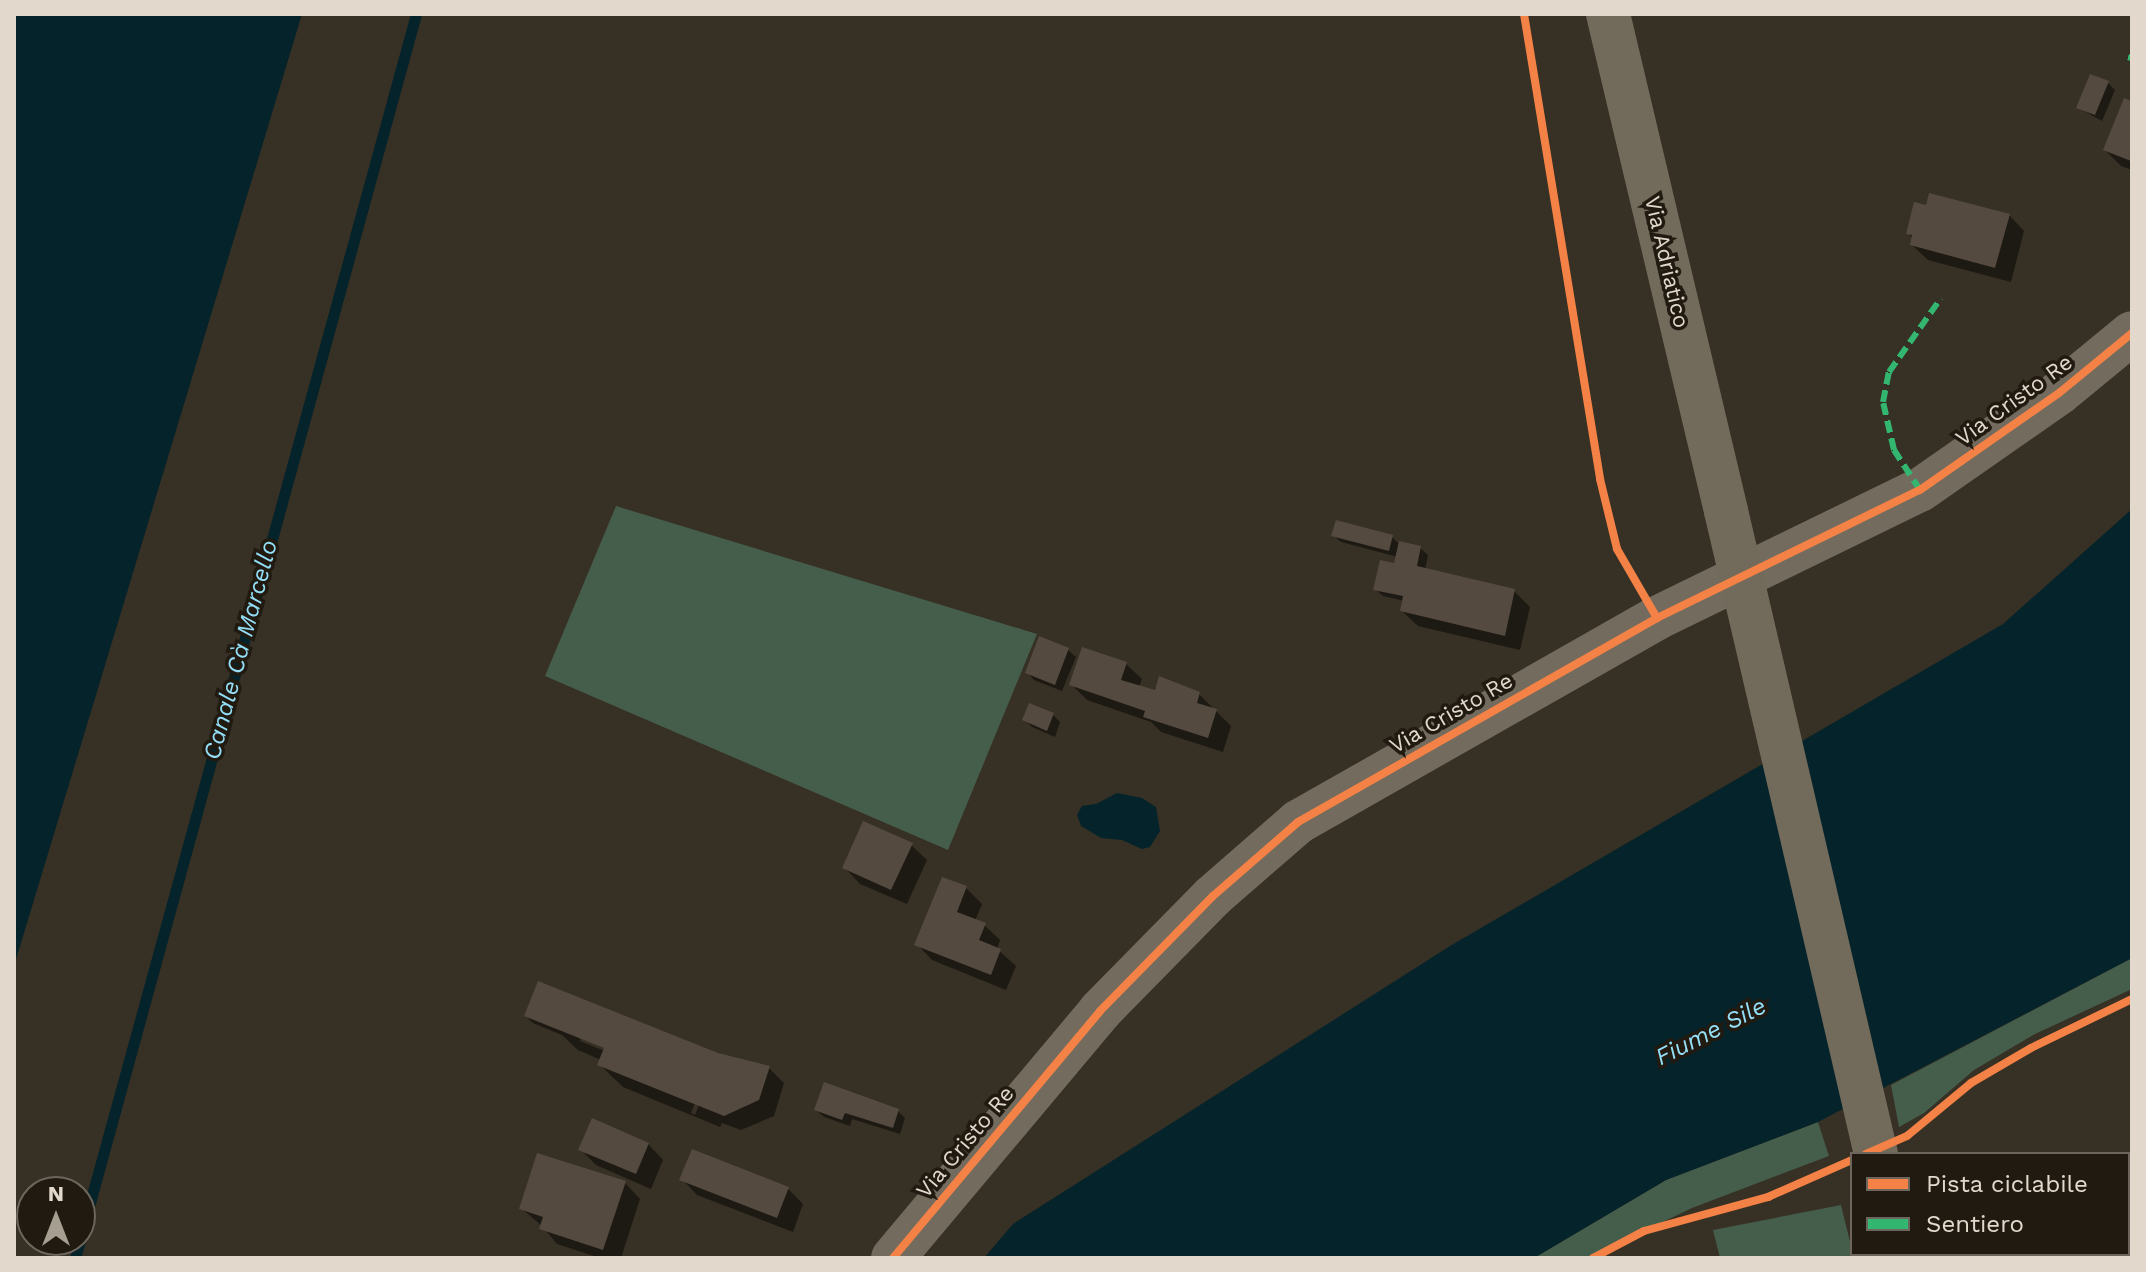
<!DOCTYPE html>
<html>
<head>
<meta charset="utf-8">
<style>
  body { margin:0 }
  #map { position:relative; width:2146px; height:1272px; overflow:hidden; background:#373024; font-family:"Work Sans",sans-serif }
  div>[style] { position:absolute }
  .green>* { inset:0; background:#455d4b }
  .water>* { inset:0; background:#05232a }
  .shadow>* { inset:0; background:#0007 }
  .stream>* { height:11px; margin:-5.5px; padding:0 5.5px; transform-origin:5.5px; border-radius:5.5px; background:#05232a }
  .building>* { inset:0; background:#554a40 }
  .street>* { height:44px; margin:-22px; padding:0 22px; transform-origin:22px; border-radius:22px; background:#726b5e }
  .primary>* { height:44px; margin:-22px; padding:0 22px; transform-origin:22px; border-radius:22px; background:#726a5a }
  .primary-bridge>* { height:44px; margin:-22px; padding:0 22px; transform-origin:22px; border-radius:22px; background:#726a5a }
  .quiet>* { height:6px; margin-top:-3px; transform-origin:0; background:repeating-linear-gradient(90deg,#33b770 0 12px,transparent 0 18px) }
  .cycleway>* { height:8px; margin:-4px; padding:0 4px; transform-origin:4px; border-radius:4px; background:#f48246 }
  span { translate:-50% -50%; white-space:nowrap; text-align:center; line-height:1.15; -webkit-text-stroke:7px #211a11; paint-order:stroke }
  .street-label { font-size:22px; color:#e2d9cc }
  .water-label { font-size:24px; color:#94dff7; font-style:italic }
  .frame { position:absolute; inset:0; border:16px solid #e2d9cc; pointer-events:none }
  .legend { position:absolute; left:1850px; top:1152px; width:280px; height:104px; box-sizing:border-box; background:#211a11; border:2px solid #6e665c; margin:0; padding:10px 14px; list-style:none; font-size:24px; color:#e2d9cc }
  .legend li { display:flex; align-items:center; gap:16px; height:40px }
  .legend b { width:40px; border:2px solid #6e665c }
  .north { position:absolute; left:16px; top:1176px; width:80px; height:80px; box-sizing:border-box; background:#211a11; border:2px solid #6e665c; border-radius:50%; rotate:0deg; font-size:22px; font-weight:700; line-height:32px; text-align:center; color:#e2d9cc }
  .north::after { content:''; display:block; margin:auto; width:28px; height:36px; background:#a69e91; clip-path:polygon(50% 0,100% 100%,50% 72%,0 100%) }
</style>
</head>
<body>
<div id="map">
  <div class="green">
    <i style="clip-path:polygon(616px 506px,1037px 634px,948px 850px,545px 676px)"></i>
    <i style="clip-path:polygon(2132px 958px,2132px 989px,2035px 1034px,1974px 1070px,1924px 1113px,1899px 1127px,1891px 1085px)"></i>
    <i style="clip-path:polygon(1818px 1122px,1829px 1156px,1692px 1208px,1588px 1258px,1534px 1258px,1666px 1180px)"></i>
    <i style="clip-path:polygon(1841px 1205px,1854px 1258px,1720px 1258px,1713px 1230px)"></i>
  </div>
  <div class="water">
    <i style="clip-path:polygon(14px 14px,302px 14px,14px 966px)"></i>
    <i style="clip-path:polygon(2132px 509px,2132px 958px,1818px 1122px,1666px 1180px,1534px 1258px,984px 1258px,1013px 1224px,1450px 946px,2003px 624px)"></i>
    <i style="clip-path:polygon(1117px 793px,1142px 798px,1156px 807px,1160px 831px,1150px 847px,1142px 849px,1122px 840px,1101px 838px,1081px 826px,1077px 815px,1082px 806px,1096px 804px)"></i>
  </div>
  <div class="shadow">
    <i style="clip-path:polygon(2108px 83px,2115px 90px,2102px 121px,2079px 108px)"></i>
    <i style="clip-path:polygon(2126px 101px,2132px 103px,2132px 170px,2121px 166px,2105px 150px)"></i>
    <i style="clip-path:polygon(2009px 215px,2024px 231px,2011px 282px,1928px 260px,1912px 245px,1914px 239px,1908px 233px)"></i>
    <i style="clip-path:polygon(1333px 535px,1392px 537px,1398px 543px,1420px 548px,1428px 555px,1425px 570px,1514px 591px,1530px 607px,1520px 650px,1418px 626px,1402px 611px,1404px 601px,1383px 596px,1375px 589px,1396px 565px,1398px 557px,1341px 542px)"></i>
    <i style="clip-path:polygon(1040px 639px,1068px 650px,1076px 657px,1062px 691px,1034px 680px,1027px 672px)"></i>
    <i style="clip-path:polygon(1126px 664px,1142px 679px,1139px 687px,1156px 693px,1161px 679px,1199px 694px,1231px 726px,1223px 752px,1161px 732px,1151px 722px,1087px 700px,1072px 685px)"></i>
    <i style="clip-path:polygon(1053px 715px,1060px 722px,1055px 737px,1032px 727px,1025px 720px)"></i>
    <i style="clip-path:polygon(911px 845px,927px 860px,907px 904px,860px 884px,845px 868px)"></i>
    <i style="clip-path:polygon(966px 888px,982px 904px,975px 921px,984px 925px,1000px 940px,997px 949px,1016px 966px,1006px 990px,932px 960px,917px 944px)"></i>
    <i style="clip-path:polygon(evenodd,526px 1016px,769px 1068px,784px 1083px,774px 1116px,741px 1130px,722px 1123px,720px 1127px,623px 1087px,599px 1064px,601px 1060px,578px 1050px,562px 1035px,533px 1023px,526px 1016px,580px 1037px,614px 1050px,612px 1054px,580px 1041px,580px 1037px,526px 1016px,712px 1063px,716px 1063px,695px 1115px,691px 1113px,712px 1063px)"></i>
    <i style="clip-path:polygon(816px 1110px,898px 1111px,905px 1118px,900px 1134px,852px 1119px,850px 1126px,824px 1117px)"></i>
    <i style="clip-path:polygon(648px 1144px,663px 1160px,651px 1189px,596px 1165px,581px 1150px)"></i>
    <i style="clip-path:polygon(682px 1179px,788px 1189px,803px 1204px,793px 1232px,697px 1195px)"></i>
    <i style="clip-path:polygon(625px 1183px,640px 1199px,621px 1258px,600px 1258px,557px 1244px,542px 1226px,521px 1208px)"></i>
  </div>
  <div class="stream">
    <i style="left:80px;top:1239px;width:1270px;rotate:-74.66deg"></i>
    <i style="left:75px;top:1258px;width:19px;rotate:-74deg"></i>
  </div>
  <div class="building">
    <i style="clip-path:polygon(2090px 74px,2109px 81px,2095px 115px,2076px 108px)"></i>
    <i style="clip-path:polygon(2124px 98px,2132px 101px,2131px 161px,2103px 150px)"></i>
    <i style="clip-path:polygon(1929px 193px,2010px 214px,1995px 268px,1910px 245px,1912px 235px,1906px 234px,1914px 202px,1926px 205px)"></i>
    <i style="clip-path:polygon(1336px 520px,1393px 535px,1389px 551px,1331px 536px)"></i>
    <i style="clip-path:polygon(1399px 541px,1421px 546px,1417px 566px,1515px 589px,1505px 636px,1400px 611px,1403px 596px,1373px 590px,1380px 560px,1394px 563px)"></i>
    <i style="clip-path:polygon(1039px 636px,1069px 648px,1055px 685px,1025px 673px)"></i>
    <i style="clip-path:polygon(1082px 647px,1127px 662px,1121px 680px,1155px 690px,1159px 676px,1200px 692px,1197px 703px,1217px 709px,1208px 738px,1143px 717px,1145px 711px,1069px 685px)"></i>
    <i style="clip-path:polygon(1029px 703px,1054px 713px,1047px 731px,1022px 720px)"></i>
    <i style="clip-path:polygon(863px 821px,913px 843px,891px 890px,842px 868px)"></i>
    <i style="clip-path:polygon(942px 877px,967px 886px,957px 912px,986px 923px,979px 940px,1001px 949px,991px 975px,914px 945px)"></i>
    <i style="clip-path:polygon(538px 981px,718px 1053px,770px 1066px,759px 1100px,724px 1116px,597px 1065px,604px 1048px,524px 1016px)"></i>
    <i style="clip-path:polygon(824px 1082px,899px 1109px,893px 1128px,845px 1113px,842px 1120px,814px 1110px)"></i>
    <i style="clip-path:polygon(592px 1118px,649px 1143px,636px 1174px,578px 1150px)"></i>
    <i style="clip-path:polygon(692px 1149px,789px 1187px,777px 1218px,679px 1180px)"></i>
    <i style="clip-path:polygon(537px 1153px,626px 1181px,603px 1250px,539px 1229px,543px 1217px,519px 1209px)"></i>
  </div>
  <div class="street">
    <i style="left:893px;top:1258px;width:322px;rotate:-50deg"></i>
    <i style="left:1100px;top:1011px;width:161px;rotate:-45.5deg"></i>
    <i style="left:1213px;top:896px;width:113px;rotate:-41deg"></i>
    <i style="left:1298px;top:822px;width:413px;rotate:-29.6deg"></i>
    <i style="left:1657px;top:618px;width:292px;rotate:-26deg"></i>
    <i style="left:1920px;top:490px;width:169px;rotate:-34.9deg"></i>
    <i style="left:2059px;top:393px;width:94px;rotate:-39.4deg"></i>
  </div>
  <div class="primary">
    <i style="left:1608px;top:14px;width:511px;rotate:76.64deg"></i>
    <i style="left:1900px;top:1254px;width:4px;rotate:76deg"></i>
  </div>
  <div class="primary-bridge">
    <i style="left:1726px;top:511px;width:660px;rotate:76.87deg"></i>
  </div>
  <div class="quiet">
    <i style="left:2128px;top:57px;width:4px;rotate:14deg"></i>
    <i style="left:1920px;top:490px;width:48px;rotate:-123deg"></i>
    <i style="left:1894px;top:450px;width:49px;rotate:-102.9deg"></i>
    <i style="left:1883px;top:402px;width:31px;rotate:-79deg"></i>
    <i style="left:1889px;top:372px;width:90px;rotate:-54.9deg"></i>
  </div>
  <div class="cycleway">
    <i style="left:1524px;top:14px;width:471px;rotate:80.7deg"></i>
    <i style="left:1600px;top:479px;width:72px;rotate:76.3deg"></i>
    <i style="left:1617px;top:549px;width:80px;rotate:59.9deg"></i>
    <i style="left:1866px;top:1154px;width:45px;rotate:-23.7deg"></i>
    <i style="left:1907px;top:1136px;width:83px;rotate:-39.6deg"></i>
    <i style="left:1971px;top:1083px;width:69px;rotate:-30.3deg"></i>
    <i style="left:2031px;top:1048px;width:112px;rotate:-25.9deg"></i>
    <i style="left:893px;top:1258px;width:322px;rotate:-50deg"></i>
    <i style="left:1100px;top:1011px;width:161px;rotate:-45.5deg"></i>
    <i style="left:1213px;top:896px;width:113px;rotate:-41deg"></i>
    <i style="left:1298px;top:822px;width:413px;rotate:-29.6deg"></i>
    <i style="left:1657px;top:618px;width:292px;rotate:-26deg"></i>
    <i style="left:1920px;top:490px;width:169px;rotate:-34.9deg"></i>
    <i style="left:2059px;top:393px;width:94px;rotate:-39.4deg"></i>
    <i style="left:1593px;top:1258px;width:58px;rotate:-27.9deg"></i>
    <i style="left:1644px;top:1231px;width:129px;rotate:-15.3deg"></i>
    <i style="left:1768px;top:1197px;width:92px;rotate:-23.8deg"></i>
  </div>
  <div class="street-label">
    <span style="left:1667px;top:262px;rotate:77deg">Via Adriatico</span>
    <span style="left:2014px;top:400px;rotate:-36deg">Via Cristo Re</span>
    <span style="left:1451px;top:713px;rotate:-30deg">Via Cristo Re</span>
    <span style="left:965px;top:1142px;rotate:-50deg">Via Cristo Re</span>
  </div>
  <div class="water-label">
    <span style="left:241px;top:650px;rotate:-75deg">Canale Cà Marcello</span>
    <span style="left:1711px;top:1032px;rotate:-27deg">Fiume Sile</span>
  </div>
  <div class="frame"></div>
  <ul class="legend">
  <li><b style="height:10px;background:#f48246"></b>Pista ciclabile</li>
  <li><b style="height:10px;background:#33b770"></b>Sentiero</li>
  </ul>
  <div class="north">N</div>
</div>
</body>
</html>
